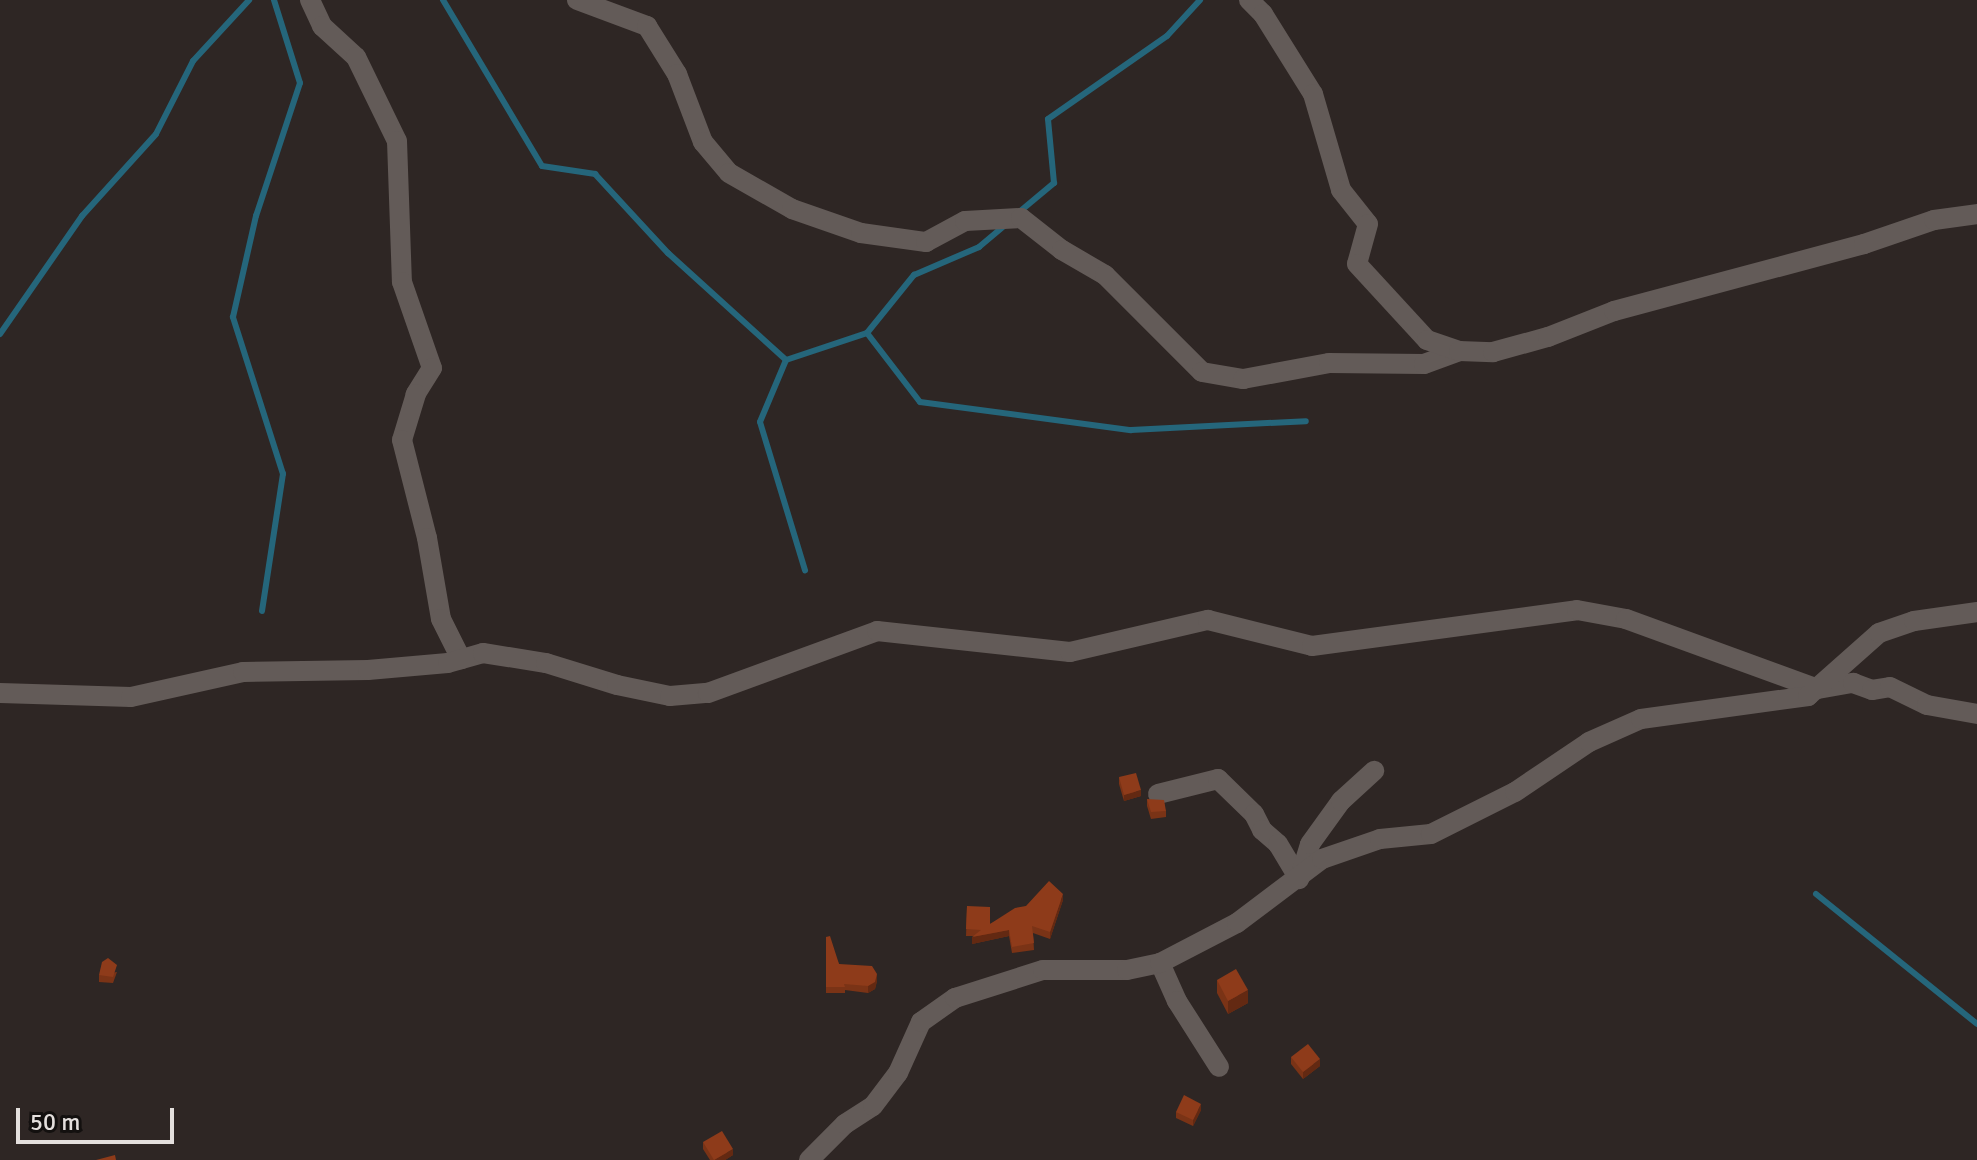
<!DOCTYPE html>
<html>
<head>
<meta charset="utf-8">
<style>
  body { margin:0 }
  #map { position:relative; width:1977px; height:1160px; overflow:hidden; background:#2e2624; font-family:Signika,sans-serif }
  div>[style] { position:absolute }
  .stream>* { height:6px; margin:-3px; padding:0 3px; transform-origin:3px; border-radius:3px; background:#25667b }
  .minor>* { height:20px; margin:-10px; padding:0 10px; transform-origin:10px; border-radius:10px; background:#635b58 }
  .wall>* { inset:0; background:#7a3316 }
  .shaded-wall>* { inset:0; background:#632912 }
  .building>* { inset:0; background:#8e3b1a }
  span { translate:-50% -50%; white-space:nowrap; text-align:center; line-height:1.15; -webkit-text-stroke:6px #13100f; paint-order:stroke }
  .scale { position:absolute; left:16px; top:1108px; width:158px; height:36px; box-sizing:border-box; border:4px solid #e4dfdd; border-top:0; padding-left:10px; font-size:24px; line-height:28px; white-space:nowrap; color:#e4dfdd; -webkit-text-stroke:6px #13100f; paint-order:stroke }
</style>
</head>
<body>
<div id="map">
  <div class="stream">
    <i style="left:443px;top:0;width:193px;rotate:59.2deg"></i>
    <i style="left:542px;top:166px;width:54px;rotate:8.6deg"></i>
    <i style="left:595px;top:174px;width:108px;rotate:47.3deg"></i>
    <i style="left:668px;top:253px;width:159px;rotate:42.2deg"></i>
    <i style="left:786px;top:360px;width:67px;rotate:112.8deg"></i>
    <i style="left:760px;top:422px;width:155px;rotate:73.1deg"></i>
    <i style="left:1018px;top:213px;width:47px;rotate:-39.8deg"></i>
    <i style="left:1054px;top:183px;width:64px;rotate:-95.4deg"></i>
    <i style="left:1048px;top:119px;width:145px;rotate:-34.9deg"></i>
    <i style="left:1167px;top:36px;width:49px;rotate:-47.5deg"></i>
    <i style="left:867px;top:333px;width:75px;rotate:-51deg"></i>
    <i style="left:914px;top:275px;width:71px;rotate:-23.3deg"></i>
    <i style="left:979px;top:247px;width:33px;rotate:-40deg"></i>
    <i style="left:0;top:334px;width:144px;rotate:-55.2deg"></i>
    <i style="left:82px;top:216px;width:110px;rotate:-47.9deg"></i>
    <i style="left:156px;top:134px;width:82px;rotate:-63.1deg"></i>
    <i style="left:193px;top:61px;width:83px;rotate:-47.4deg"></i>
    <i style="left:786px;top:360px;width:85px;rotate:-18.4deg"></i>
    <i style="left:867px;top:333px;width:87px;rotate:52.5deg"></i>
    <i style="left:920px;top:402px;width:213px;rotate:7.6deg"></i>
    <i style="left:1131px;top:430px;width:175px;rotate:-2.9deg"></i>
    <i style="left:262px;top:611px;width:139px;rotate:-81.3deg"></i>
    <i style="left:283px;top:474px;width:165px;rotate:-107.7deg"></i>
    <i style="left:233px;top:317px;width:104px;rotate:-77.2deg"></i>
    <i style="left:256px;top:216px;width:140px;rotate:-71.7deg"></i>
    <i style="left:300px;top:83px;width:87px;rotate:-107.4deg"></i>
    <i style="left:1816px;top:894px;width:207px;rotate:38.9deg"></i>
  </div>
  <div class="minor">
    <i style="left:310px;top:0;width:29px;rotate:65deg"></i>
    <i style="left:322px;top:26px;width:46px;rotate:42.4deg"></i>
    <i style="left:356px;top:57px;width:93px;rotate:64deg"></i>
    <i style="left:397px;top:141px;width:141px;rotate:88deg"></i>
    <i style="left:402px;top:282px;width:91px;rotate:70.8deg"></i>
    <i style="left:432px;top:368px;width:31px;rotate:122deg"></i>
    <i style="left:416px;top:394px;width:48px;rotate:106.9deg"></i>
    <i style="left:402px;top:440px;width:101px;rotate:75.7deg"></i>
    <i style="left:427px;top:538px;width:82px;rotate:80.2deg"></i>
    <i style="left:441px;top:619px;width:45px;rotate:63.4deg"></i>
    <i style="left:577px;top:0;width:75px;rotate:20.4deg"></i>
    <i style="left:647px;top:26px;width:57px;rotate:58deg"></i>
    <i style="left:677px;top:74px;width:73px;rotate:69.1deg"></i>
    <i style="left:703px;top:142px;width:40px;rotate:50deg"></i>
    <i style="left:729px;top:173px;width:73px;rotate:29.7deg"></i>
    <i style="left:792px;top:209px;width:73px;rotate:19.2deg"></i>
    <i style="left:861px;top:233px;width:66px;rotate:7.9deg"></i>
    <i style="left:926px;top:242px;width:44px;rotate:-28.3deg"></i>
    <i style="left:965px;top:221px;width:56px;rotate:-3.1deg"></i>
    <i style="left:1021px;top:218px;width:52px;rotate:38deg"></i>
    <i style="left:1062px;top:250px;width:50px;rotate:30.2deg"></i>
    <i style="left:1105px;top:275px;width:137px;rotate:45deg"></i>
    <i style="left:1202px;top:372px;width:42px;rotate:9.7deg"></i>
    <i style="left:1243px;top:379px;width:87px;rotate:-10.5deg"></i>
    <i style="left:1329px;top:363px;width:95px;rotate:0.6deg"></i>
    <i style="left:1424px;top:364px;width:37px;rotate:-20deg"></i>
    <i style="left:1249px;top:0;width:20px;rotate:45deg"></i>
    <i style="left:1263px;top:14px;width:94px;rotate:58deg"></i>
    <i style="left:1313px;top:94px;width:100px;rotate:73.7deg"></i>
    <i style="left:1341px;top:190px;width:43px;rotate:51.5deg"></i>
    <i style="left:1368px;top:224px;width:41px;rotate:105.4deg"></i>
    <i style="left:1357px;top:264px;width:103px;rotate:47.4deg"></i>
    <i style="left:1427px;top:340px;width:34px;rotate:19deg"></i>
    <i style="left:1459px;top:351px;width:34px;rotate:2deg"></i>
    <i style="left:1493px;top:352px;width:57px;rotate:-15.3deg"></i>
    <i style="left:1548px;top:337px;width:71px;rotate:-21.5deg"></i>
    <i style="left:1614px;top:311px;width:259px;rotate:-15deg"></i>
    <i style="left:1864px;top:244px;width:74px;rotate:-18.9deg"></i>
    <i style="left:1934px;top:220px;width:43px;rotate:-7.9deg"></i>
    <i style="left:0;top:693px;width:131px;rotate:1.7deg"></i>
    <i style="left:131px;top:697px;width:115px;rotate:-12.6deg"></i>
    <i style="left:243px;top:672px;width:125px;rotate:-0.9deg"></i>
    <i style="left:368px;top:670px;width:80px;rotate:-5deg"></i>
    <i style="left:448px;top:663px;width:36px;rotate:-16deg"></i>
    <i style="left:483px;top:653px;width:64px;rotate:9deg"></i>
    <i style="left:546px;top:663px;width:74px;rotate:17.2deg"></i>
    <i style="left:617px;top:685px;width:54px;rotate:11.7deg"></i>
    <i style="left:670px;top:696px;width:38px;rotate:-5deg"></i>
    <i style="left:708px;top:693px;width:180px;rotate:-20.1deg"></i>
    <i style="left:877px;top:631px;width:194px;rotate:6.2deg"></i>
    <i style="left:1070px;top:652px;width:142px;rotate:-13.1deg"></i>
    <i style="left:1208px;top:620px;width:107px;rotate:14deg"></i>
    <i style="left:1312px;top:646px;width:267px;rotate:-7.7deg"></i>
    <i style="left:1577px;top:610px;width:50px;rotate:10.4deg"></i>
    <i style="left:1626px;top:619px;width:204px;rotate:20deg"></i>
    <i style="left:1818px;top:689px;width:36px;rotate:-10deg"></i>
    <i style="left:1853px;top:683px;width:20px;rotate:20deg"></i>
    <i style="left:1872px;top:690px;width:18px;rotate:-9deg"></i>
    <i style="left:1890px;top:687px;width:41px;rotate:25.9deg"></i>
    <i style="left:1927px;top:705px;width:51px;rotate:10.2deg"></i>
    <i style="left:1158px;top:794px;width:62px;rotate:-14deg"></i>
    <i style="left:1218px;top:779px;width:50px;rotate:44.2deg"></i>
    <i style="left:1254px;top:814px;width:18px;rotate:63deg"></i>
    <i style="left:1262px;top:830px;width:21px;rotate:41deg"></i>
    <i style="left:1278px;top:844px;width:41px;rotate:59deg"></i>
    <i style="left:1300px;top:877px;width:34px;rotate:-73deg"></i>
    <i style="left:1310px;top:844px;width:53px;rotate:-54.2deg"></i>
    <i style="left:1341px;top:801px;width:45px;rotate:-42.3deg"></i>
    <i style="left:1160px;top:963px;width:42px;rotate:65.9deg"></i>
    <i style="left:1177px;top:1001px;width:78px;rotate:57.5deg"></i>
    <i style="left:809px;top:1160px;width:51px;rotate:-45deg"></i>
    <i style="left:845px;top:1124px;width:33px;rotate:-33deg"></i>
    <i style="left:873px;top:1106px;width:41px;rotate:-52.9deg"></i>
    <i style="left:898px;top:1073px;width:56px;rotate:-65.7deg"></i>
    <i style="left:921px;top:1022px;width:42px;rotate:-35.2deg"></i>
    <i style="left:955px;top:998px;width:92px;rotate:-17.7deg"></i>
    <i style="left:1043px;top:970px;width:84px"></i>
    <i style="left:1127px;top:970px;width:34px;rotate:-12deg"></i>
    <i style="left:1160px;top:963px;width:87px;rotate:-27.5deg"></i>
    <i style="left:1237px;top:923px;width:106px;rotate:-37deg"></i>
    <i style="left:1322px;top:859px;width:61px;rotate:-19deg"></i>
    <i style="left:1380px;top:839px;width:51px;rotate:-5.6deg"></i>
    <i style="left:1431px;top:834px;width:94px;rotate:-26.6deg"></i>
    <i style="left:1515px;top:792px;width:89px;rotate:-34deg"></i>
    <i style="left:1589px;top:742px;width:57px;rotate:-23.9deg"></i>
    <i style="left:1641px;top:719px;width:169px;rotate:-7.8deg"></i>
    <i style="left:1808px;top:696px;width:95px;rotate:-41.6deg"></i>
    <i style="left:1879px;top:633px;width:37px;rotate:-19deg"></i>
    <i style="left:1914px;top:621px;width:64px;rotate:-8.1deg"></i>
  </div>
  <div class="wall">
    <i style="clip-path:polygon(1119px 777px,1141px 796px,1124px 801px,1119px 784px)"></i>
    <i style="clip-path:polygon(1147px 799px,1166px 811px,1166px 817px,1151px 819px,1147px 806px)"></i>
    <i style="clip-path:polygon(1063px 900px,1050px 939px,1033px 933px,1034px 950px,1012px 953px,1009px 936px,972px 944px,974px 936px,966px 936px,967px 906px,990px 924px,1026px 906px)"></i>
    <i style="clip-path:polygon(826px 937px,839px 964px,877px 981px,875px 989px,868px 993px,845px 990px,845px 993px,826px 993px)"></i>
    <i style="clip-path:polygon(117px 972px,113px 983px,99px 982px,99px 975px)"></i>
    <i style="clip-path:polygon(1217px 980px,1248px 1003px,1228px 1014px,1217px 993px)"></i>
    <i style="clip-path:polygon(1291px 1057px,1320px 1066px,1303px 1079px,1291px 1064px)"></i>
    <i style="clip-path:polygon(1201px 1110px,1193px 1126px,1176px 1118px,1176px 1112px)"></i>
    <i style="clip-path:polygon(703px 1142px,733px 1155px,725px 1160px,710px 1160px,703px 1149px)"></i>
  </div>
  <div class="shaded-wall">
    <i style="clip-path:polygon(1141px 790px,1141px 796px,1124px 801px,1124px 795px)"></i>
    <i style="clip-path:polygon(1063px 894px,1063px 900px,1050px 939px,1050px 932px)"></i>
    <i style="clip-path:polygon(1009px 930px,1009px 936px,972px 944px,972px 937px)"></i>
    <i style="clip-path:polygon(877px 974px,877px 981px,875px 989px,868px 993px,868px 986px)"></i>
    <i style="clip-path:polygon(1248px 990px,1248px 1003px,1228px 1014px,1228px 1001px)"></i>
    <i style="clip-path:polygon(1320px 1059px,1320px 1066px,1303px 1079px,1303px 1072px)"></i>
    <i style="clip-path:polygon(1201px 1104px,1201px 1110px,1193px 1126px,1193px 1120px)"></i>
    <i style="clip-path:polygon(733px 1149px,733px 1155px,725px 1160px,714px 1160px)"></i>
  </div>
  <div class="building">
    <i style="clip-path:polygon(1136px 773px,1141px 790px,1124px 795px,1119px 777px)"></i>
    <i style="clip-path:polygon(1147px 799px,1164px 800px,1166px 811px,1151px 812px)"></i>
    <i style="clip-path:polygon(1049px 881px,1063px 894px,1050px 932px,1032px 926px,1034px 943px,1012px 947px,1009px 930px,972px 937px,981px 930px,966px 929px,967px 906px,990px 907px,990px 924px,1015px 908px,1026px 906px)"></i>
    <i style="clip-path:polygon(830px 936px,839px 964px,872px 966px,877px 974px,875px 982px,868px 986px,844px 984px,845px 987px,826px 987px,826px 937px)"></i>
    <i style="clip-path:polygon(108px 958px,117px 965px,113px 977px,99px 975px,102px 962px)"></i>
    <i style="clip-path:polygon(1236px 969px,1248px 990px,1228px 1001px,1217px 980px)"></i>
    <i style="clip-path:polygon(1308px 1044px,1320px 1059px,1303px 1072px,1291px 1057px)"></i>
    <i style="clip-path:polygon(1184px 1095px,1201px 1104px,1193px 1120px,1176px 1112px)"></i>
    <i style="clip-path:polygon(722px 1131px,733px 1149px,714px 1160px,703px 1142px)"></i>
    <i style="clip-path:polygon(115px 1155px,116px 1160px,96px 1160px)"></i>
  </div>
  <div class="scale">50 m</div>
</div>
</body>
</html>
